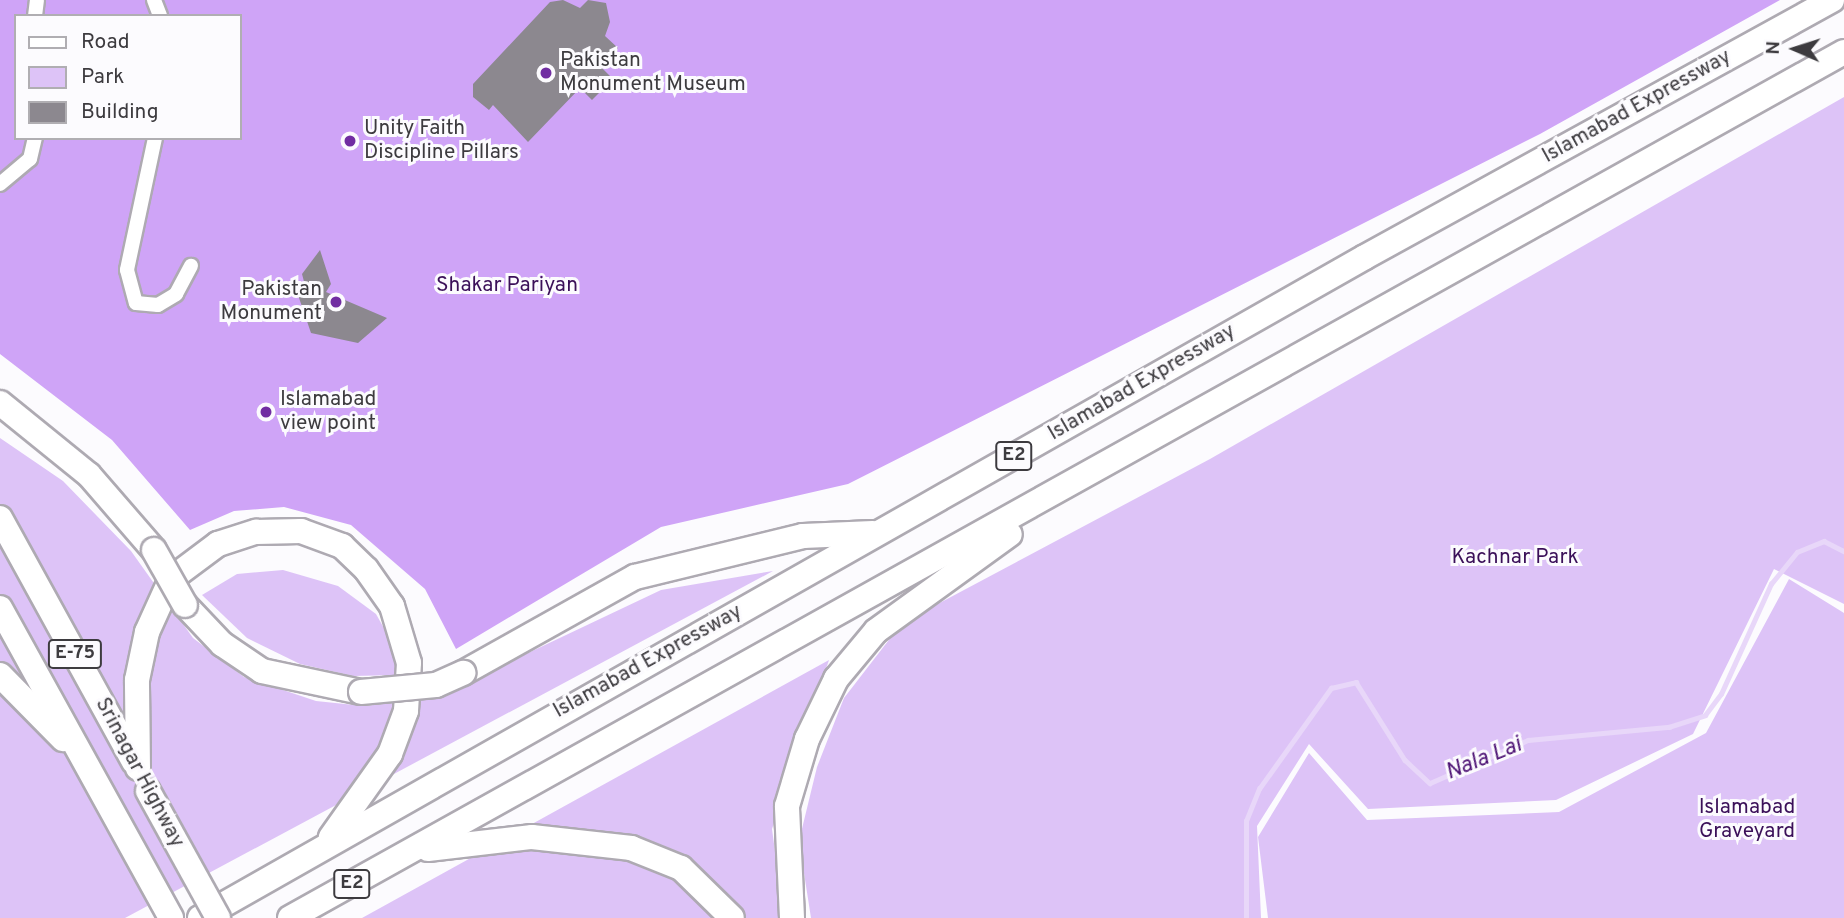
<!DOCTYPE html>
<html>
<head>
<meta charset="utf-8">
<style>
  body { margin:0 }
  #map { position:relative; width:1844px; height:918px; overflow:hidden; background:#fcfbfe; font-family:Overpass,sans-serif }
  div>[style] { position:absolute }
  .green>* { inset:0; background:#ddc3f7 }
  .forest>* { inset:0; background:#cfa4f7 }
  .stream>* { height:4.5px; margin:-2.25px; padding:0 2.25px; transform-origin:2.25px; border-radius:2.25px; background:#e8d7f9 }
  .building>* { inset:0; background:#8c888f }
  .roads { filter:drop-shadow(2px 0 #aeaab2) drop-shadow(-2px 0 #aeaab2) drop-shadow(0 2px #aeaab2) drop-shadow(0 -2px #aeaab2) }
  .street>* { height:14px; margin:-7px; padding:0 7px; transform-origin:7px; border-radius:7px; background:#fff }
  .highway>* { height:24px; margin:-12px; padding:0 12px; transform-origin:12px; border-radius:12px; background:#fff }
  .bridges { filter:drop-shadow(2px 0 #aeaab2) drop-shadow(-2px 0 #aeaab2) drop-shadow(0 2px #aeaab2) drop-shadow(0 -2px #aeaab2) }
  .highway-bridge>* { height:24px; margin:-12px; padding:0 12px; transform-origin:12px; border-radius:12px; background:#fff }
  .dots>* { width:19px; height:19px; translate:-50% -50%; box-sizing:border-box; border:4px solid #fcfbfe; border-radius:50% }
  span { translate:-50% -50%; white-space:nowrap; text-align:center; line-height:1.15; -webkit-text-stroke:6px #fcfbfe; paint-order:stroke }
  .shield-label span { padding:2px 5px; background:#fcfbfe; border:2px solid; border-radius:5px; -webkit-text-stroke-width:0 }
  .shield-label { font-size:19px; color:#3d3b3f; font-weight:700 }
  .poi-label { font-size:21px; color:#3d3b3f }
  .left { translate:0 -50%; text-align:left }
  .right { translate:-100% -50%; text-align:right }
  .street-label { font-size:21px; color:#3d3b3f }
  .park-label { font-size:21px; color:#3b1059 }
  .water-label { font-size:23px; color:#4e1475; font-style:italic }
  .legend { position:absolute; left:14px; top:14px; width:228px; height:126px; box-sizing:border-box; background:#fcfbfe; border:2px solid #b0aeb2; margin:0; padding:9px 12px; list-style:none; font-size:21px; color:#3d3b3f }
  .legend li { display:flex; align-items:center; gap:14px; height:35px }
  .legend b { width:35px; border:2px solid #b0aeb2 }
  .north { position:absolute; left:1760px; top:14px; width:70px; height:70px; -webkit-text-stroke:5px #fcfbfe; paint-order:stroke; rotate:273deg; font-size:19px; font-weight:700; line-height:28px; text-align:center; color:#3d3b3f }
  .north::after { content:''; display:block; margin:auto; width:24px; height:32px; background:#3d3b3f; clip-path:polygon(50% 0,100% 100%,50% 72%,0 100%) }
</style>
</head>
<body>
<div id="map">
  <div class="green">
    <i style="clip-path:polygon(1844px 97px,1844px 604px,1774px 569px,1693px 734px,1556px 800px,1368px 809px,1309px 744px,1257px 826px,1261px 918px,811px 918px,799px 841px,817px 767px,844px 698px,902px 623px,1210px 459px)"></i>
    <i style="clip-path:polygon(0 438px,63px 481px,131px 551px,193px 638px,244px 677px,316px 701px,364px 706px,431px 699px,661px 590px,773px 571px,125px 918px,0 918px)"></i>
    <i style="clip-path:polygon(283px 570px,338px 586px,376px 614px,394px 646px,399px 675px,353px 676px,300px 664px,247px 638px,202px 595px,237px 574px)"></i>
    <i style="clip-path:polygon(1789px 579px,1844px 613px,1844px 918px,1268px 918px,1258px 837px,1309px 753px,1367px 820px,1559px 812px,1706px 733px)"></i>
    <i style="clip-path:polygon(829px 660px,772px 829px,784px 918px,362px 918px)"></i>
  </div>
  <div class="forest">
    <i style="clip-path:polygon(evenodd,0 0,1780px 0,1540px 134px,848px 484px,661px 527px,456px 649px,425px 589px,351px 525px,284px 507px,234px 511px,190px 530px,112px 440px,0 354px,0 0,16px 16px,240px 16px,240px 138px,16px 138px,16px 16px)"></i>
  </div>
  <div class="stream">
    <i style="left:1246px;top:918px;width:97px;rotate:-90deg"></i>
    <i style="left:1246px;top:821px;width:35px;rotate:-68deg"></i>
    <i style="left:1259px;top:789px;width:124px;rotate:-54.5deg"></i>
    <i style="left:1331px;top:688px;width:26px;rotate:-13deg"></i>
    <i style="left:1356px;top:682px;width:92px;rotate:57.9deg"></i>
    <i style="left:1405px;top:760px;width:34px;rotate:43deg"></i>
    <i style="left:1430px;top:783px;width:107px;rotate:-23.7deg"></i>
    <i style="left:1528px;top:740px;width:142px;rotate:-5.3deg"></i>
    <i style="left:1669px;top:727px;width:38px;rotate:-18deg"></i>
    <i style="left:1705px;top:715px;width:26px;rotate:-53deg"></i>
    <i style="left:1721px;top:694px;width:121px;rotate:-65.6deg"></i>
    <i style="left:1771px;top:584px;width:41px;rotate:-50.9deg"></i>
    <i style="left:1797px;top:552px;width:29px;rotate:-22deg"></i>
    <i style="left:1824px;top:541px;width:22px;rotate:27deg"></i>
  </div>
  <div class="building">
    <i style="clip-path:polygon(563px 0,580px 8px,588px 0,606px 3px,610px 22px,605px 36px,618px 48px,600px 66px,613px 79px,592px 100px,580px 88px,528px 142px,493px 105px,489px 110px,473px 97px,473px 84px,550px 2px)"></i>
    <i style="clip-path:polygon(320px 250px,331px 284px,326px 292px,387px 318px,358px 343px,311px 333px,298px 295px,307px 293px,302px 274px)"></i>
  </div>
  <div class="roads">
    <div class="street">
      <i style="left:154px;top:0;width:17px;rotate:69deg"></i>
      <i style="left:35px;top:16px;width:16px;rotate:-83deg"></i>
      <i style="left:155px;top:138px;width:135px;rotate:102deg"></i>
      <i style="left:127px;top:270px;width:34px;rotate:75deg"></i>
      <i style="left:136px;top:303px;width:22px;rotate:5deg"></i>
      <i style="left:158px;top:305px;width:21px;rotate:-31deg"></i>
      <i style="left:176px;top:294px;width:32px;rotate:-62deg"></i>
      <i style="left:0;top:184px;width:39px;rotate:-40deg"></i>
      <i style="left:30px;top:159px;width:22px;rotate:-77deg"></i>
    </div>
    <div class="highway">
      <i style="left:0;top:403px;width:114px;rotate:39deg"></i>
      <i style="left:89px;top:475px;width:99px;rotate:49.1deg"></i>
      <i style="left:0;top:518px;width:278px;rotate:61.2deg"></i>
      <i style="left:185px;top:605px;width:54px;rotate:46.5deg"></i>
      <i style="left:222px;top:644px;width:48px;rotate:34deg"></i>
      <i style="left:262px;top:671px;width:101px;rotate:12deg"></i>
      <i style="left:0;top:608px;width:354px;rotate:61.1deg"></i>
      <i style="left:463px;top:673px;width:197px;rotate:-29.2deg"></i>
      <i style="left:635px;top:577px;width:173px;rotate:-13.7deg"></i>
      <i style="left:803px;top:536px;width:70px;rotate:-2.5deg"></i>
      <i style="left:0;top:675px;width:90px;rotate:45.5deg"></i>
      <i style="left:138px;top:768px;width:88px;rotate:-90.7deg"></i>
      <i style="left:137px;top:680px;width:49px;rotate:-78.2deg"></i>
      <i style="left:147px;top:632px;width:58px;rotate:-65.6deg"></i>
      <i style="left:171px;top:579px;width:59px;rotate:-36.7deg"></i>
      <i style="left:218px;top:544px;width:40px;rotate:-18deg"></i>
      <i style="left:256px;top:532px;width:45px;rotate:-1.3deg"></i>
      <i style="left:301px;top:531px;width:44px;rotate:20.1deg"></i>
      <i style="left:342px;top:546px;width:33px;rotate:44deg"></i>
      <i style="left:366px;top:569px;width:45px;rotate:54.9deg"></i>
      <i style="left:392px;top:606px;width:59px;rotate:73.4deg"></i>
      <i style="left:409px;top:663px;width:48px;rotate:93.6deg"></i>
      <i style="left:406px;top:711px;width:46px;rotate:110.4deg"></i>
      <i style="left:390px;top:754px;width:102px;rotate:125.4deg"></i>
      <i style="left:428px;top:849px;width:105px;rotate:-6.6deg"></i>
      <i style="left:532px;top:837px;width:100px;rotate:6.3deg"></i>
      <i style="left:631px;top:848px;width:54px;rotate:21.8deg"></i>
      <i style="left:681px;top:868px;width:71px;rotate:44.4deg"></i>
      <i style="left:200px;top:918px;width:1339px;rotate:-29.57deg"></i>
      <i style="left:1365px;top:257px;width:533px;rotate:-28.82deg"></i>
      <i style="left:290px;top:918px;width:1779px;rotate:-29.13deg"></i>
      <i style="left:792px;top:918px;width:112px;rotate:-92.6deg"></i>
      <i style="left:787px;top:806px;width:70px;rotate:-73.4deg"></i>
      <i style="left:807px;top:739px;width:67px;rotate:-64.2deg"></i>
      <i style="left:836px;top:679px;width:62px;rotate:-50.2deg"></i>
      <i style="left:876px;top:631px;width:165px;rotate:-35.9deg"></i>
    </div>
  </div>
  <div class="bridges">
    <div class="highway-bridge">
      <i style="left:154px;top:550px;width:63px;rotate:60.6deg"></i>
      <i style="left:361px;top:692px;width:75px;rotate:-5.3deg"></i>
      <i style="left:436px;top:685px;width:30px;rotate:-24deg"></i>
      <i style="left:148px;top:791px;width:145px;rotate:61.1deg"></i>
    </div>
  </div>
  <div class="dots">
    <i style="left:546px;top:73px;background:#712da2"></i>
    <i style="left:350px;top:141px;background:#712da2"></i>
    <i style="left:336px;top:302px;background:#712da2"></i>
    <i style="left:266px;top:412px;background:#712da2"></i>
  </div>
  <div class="shield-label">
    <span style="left:1014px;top:456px">E2</span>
    <span style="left:75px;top:654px">E-75</span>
    <span style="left:352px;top:884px">E2</span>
  </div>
  <div class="poi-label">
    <span class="left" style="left:560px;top:73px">Pakistan<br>Monument Museum</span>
    <span class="left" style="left:364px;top:141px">Unity Faith<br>Discipline Pillars</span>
    <span class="right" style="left:322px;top:302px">Pakistan<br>Monument</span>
    <span class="left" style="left:280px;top:412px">Islamabad<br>view point</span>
  </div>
  <div class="street-label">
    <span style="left:1637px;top:107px;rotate:-29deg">Islamabad Expressway</span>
    <span style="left:1142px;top:383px;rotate:-30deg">Islamabad Expressway</span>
    <span style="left:648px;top:662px;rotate:-29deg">Islamabad Expressway</span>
    <span style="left:139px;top:773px;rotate:62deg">Srinagar Highway</span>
  </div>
  <div class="park-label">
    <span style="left:507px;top:286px">Shakar Pariyan</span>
    <span style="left:1515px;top:558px">Kachnar Park</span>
    <span style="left:1747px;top:820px">Islamabad<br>Graveyard</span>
  </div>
  <div class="water-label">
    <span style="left:1484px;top:760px;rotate:-22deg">Nala Lai</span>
  </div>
  <ul class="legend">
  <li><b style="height:9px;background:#fff"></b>Road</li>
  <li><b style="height:19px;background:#ddc3f7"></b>Park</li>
  <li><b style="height:19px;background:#8c888f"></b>Building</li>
  </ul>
  <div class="north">N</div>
</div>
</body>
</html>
